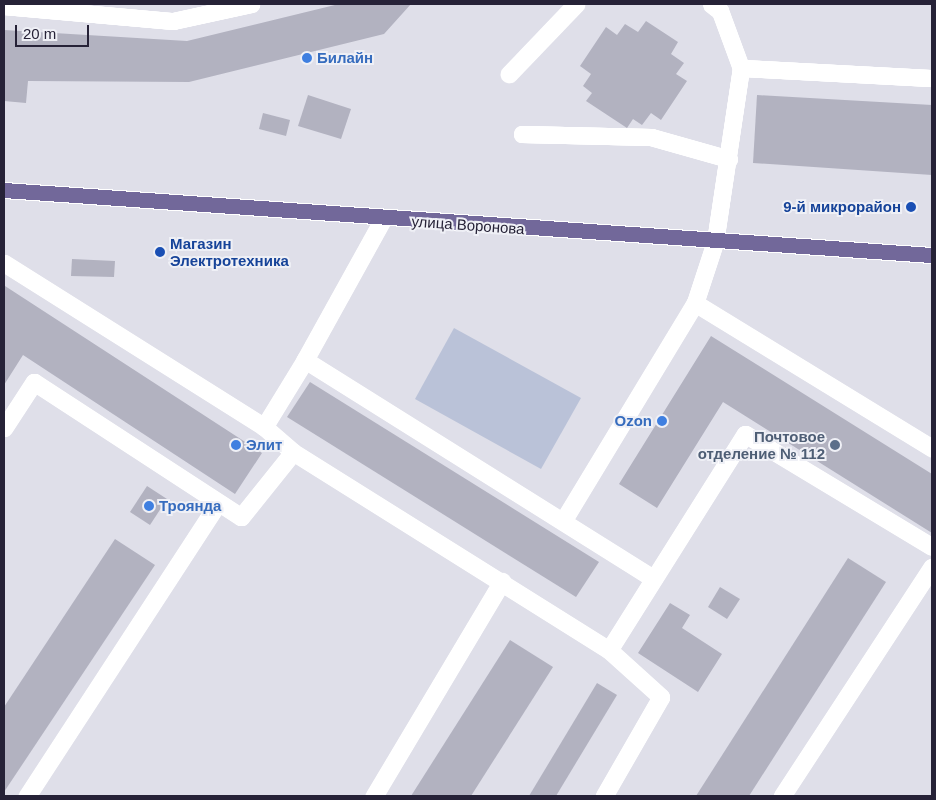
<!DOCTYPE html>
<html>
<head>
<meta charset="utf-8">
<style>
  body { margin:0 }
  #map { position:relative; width:936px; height:800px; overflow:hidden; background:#dfdfe9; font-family:Arial,sans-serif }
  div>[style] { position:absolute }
  .green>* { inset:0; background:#bac2d8 }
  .building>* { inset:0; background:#b2b2c0 }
  .roads { filter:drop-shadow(1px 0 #fff) drop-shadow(-1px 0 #fff) drop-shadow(0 1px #fff) drop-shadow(0 -1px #fff) }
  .minor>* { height:15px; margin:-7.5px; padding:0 7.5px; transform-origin:7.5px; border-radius:7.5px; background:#fff }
  .major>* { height:15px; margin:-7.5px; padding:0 7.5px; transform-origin:7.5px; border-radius:7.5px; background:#72689a }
  .dots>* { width:14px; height:14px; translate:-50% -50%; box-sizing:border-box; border:2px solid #eff0f6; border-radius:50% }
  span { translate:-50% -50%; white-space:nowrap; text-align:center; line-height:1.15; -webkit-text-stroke:4px #eff0f6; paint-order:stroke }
  .shop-label { font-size:15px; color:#366cbe; font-weight:700 }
  .left { translate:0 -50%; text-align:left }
  .right { translate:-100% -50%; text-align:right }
  .transit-label { font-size:15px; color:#164399; font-weight:700 }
  .street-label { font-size:15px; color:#262237 }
  .service-label { font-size:15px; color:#4e5e75; font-weight:700 }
  .frame { position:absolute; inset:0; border:5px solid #262237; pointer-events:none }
  .scale { position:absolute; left:15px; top:25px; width:74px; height:22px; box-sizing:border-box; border:2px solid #262237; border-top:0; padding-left:6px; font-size:15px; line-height:18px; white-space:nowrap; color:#262237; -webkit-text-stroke:4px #eff0f6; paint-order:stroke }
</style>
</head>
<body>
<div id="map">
  <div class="green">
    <i style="clip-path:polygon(454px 328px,581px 398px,541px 469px,415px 399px)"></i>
  </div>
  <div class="building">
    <i style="clip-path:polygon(339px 4px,411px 4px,384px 34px,189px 82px,28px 81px,26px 103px,4px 101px,4px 30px,187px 41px)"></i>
    <i style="clip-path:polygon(646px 21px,678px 42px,671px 54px,684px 63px,676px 74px,687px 81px,661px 120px,651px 113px,642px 125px,633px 119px,627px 128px,586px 101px,592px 93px,583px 86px,591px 74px,580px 66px,606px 27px,617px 35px,625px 24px,638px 32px)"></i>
    <i style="clip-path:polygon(308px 95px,351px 109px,341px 139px,298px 126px)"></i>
    <i style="clip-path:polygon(757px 95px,932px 105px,932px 175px,753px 163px)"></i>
    <i style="clip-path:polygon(263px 113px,290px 120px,286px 136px,259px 129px)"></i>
    <i style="clip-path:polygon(72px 259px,115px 261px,114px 277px,71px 276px)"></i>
    <i style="clip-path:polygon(5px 286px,262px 453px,235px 494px,23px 355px,4px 385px)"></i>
    <i style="clip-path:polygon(711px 336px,932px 474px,932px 533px,723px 402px,657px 508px,619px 484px)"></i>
    <i style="clip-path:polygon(310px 382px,599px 562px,576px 597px,287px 417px)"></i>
    <i style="clip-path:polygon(147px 486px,167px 499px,150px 525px,130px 512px)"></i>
    <i style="clip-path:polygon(115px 539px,155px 565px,4px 792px,4px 707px)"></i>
    <i style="clip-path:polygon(848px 558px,886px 582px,749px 796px,696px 796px)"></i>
    <i style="clip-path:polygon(720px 587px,740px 599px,727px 619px,708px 607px)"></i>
    <i style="clip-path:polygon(670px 603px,690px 615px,682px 628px,722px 654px,698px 692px,638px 653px)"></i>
    <i style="clip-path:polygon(510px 640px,553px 667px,471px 796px,411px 796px)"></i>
    <i style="clip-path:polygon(597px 683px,617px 695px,556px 796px,529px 796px)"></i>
  </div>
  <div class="roads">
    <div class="minor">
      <i style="left:4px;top:6px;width:170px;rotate:5.1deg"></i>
      <i style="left:173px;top:21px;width:80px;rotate:-12.3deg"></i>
      <i style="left:741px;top:68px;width:191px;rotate:3deg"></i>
      <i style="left:509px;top:74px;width:97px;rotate:-46.3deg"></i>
      <i style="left:522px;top:134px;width:129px;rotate:1.3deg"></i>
      <i style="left:651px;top:137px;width:81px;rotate:15.8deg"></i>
      <i style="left:383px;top:219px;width:161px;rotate:119deg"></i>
      <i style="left:305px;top:360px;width:411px;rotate:32.1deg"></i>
      <i style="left:4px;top:263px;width:307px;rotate:32.2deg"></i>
      <i style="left:695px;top:303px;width:64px;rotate:-71.8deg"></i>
      <i style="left:715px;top:242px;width:176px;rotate:-81.5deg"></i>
      <i style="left:741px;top:68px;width:61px;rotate:-110.2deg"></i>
      <i style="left:720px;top:11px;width:11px;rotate:-142deg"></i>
      <i style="left:4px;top:428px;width:55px;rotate:-56.9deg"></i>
      <i style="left:34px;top:382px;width:247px;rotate:33.1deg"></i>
      <i style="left:241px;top:517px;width:83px;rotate:-51.3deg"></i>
      <i style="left:293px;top:452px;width:373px;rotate:32.1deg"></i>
      <i style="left:609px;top:650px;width:255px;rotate:-57.8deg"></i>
      <i style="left:745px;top:434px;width:218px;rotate:31.1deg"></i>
      <i style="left:293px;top:452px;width:38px;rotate:-139deg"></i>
      <i style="left:264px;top:427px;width:79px;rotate:-58.5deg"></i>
      <i style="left:563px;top:521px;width:255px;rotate:-58.8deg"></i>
      <i style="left:695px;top:303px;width:278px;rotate:31.5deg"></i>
      <i style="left:27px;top:796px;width:350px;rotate:-56.9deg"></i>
      <i style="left:374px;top:796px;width:250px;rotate:-59.2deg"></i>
      <i style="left:604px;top:796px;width:114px;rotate:-60.1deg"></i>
      <i style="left:661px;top:697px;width:70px;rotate:-137.9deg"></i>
      <i style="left:782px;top:796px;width:274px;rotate:-56.8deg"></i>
    </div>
    <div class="major">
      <i style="left:4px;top:190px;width:930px;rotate:4.01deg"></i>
    </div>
  </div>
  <div class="dots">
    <i style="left:307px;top:58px;background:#3f7fe0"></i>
    <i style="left:911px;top:207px;background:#1a4fb4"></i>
    <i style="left:160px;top:252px;background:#1a4fb4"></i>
    <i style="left:662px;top:421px;background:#3f7fe0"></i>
    <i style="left:236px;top:445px;background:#3f7fe0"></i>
    <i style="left:835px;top:445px;background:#5c6f8a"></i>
    <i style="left:149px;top:506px;background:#3f7fe0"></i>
  </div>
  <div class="shop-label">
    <span class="left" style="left:317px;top:58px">Билайн</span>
    <span class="right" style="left:652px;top:421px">Ozon</span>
    <span class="left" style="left:246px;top:445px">Элит</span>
    <span class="left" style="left:159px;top:506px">Троянда</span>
  </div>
  <div class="transit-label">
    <span class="right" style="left:901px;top:207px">9-й микрорайон</span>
    <span class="left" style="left:170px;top:252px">Магазин<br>Электротехника</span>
  </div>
  <div class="street-label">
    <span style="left:468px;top:225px;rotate:4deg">улица Воронова</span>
  </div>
  <div class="service-label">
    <span class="right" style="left:825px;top:445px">Почтовое<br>отделение № 112</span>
  </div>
  <div class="frame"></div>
  <div class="scale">20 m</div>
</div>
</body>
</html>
